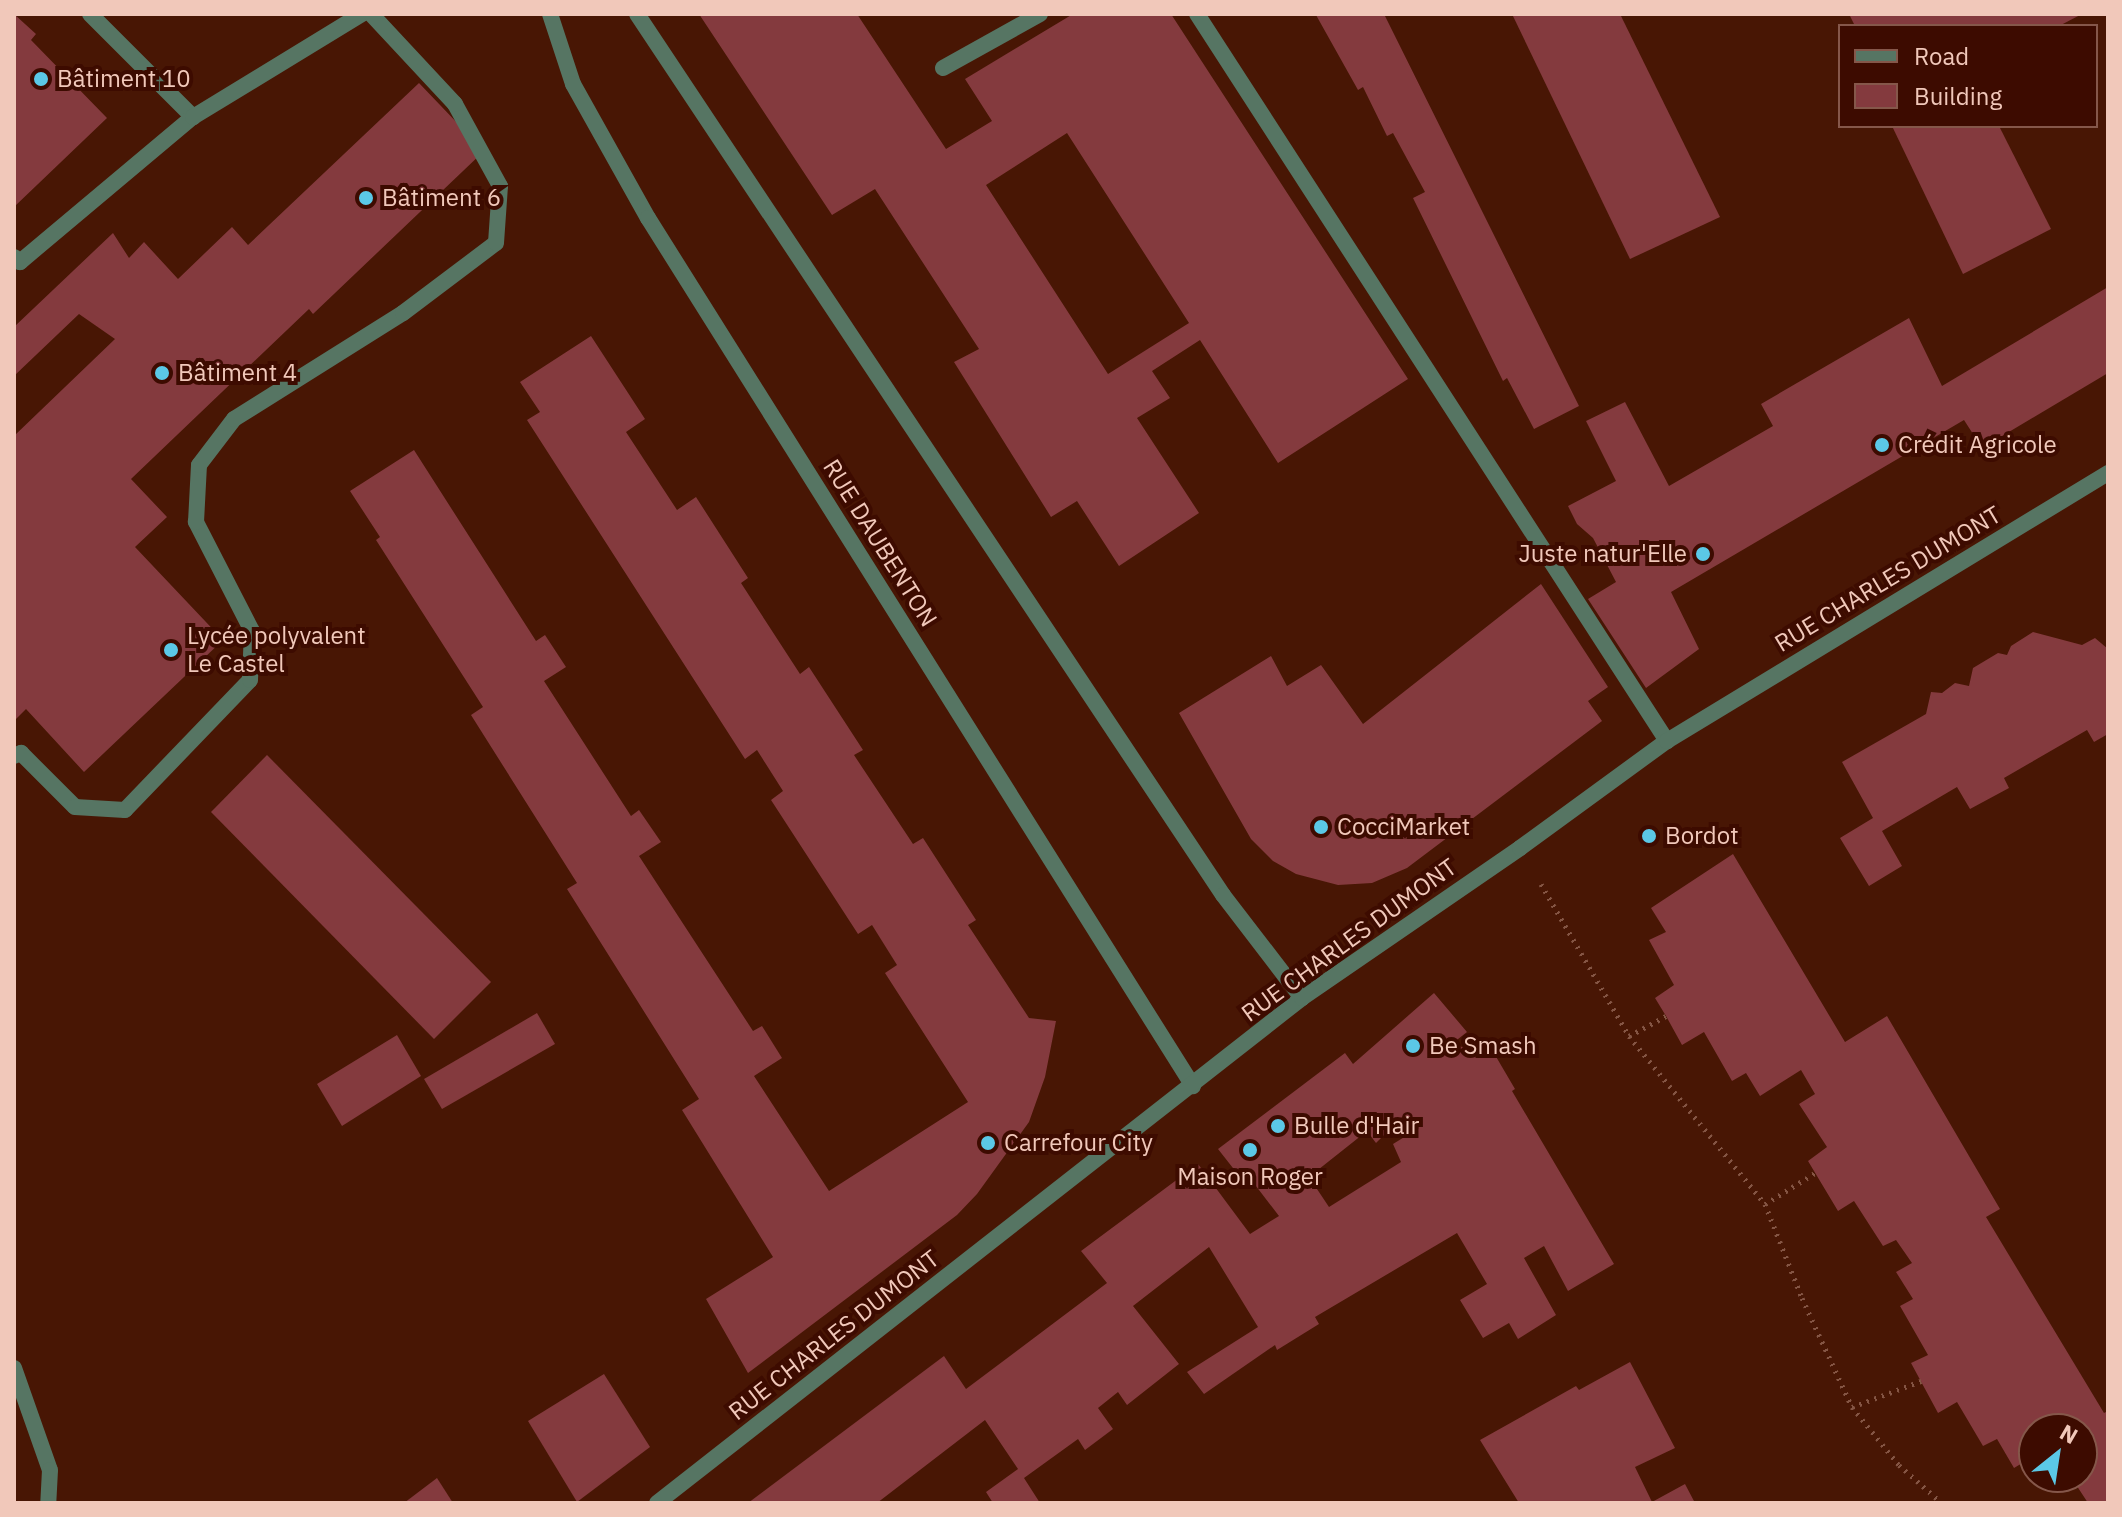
<!DOCTYPE html>
<html>
<head>
<meta charset="utf-8">
<style>
  body { margin:0 }
  #map { position:relative; width:2122px; height:1517px; overflow:hidden; background:#481604; font-family:"IBM Plex Sans",sans-serif }
  div>[style] { position:absolute }
  .building>* { inset:0; background:#843a3e }
  .path>* { height:5px; margin-top:-2.5px; transform-origin:0; background:repeating-linear-gradient(90deg,#845544 0 2px,transparent 0 8px) }
  .service>* { height:16px; margin:-8px; padding:0 8px; transform-origin:8px; border-radius:8px; background:#567563 }
  .minor>* { height:16px; margin:-8px; padding:0 8px; transform-origin:8px; border-radius:8px; background:#567563 }
  .tertiary>* { height:16px; margin:-8px; padding:0 8px; transform-origin:8px; border-radius:8px; background:#567563 }
  .dots>* { width:22px; height:22px; translate:-50% -50%; box-sizing:border-box; border:4px solid #3d0b00; border-radius:50% }
  span { translate:-50% -50%; white-space:nowrap; text-align:center; line-height:1.15; -webkit-text-stroke:8px #3d0b00; paint-order:stroke }
  .poi-label { font-size:24px; color:#f1c8ba }
  .left { translate:0 -50%; text-align:left }
  .right { translate:-100% -50%; text-align:right }
  .street-label { font-size:24px; color:#f1c8ba }
  .frame { position:absolute; inset:0; border:16px solid #f1c8ba; pointer-events:none }
  .legend { position:absolute; left:1838px; top:24px; width:260px; height:104px; box-sizing:border-box; background:#3d0b00; border:2px solid #85574a; margin:0; padding:10px 14px; list-style:none; font-size:24px; color:#f1c8ba }
  .legend li { display:flex; align-items:center; gap:16px; height:40px }
  .legend b { width:40px; border:2px solid #85574a }
  .north { position:absolute; left:2018px; top:1413px; width:80px; height:80px; box-sizing:border-box; background:#3d0b00; border:2px solid #85574a; border-radius:50%; rotate:30deg; font-size:22px; font-weight:700; line-height:32px; text-align:center; color:#f1c8ba }
  .north::after { content:''; display:block; margin:auto; width:28px; height:36px; background:#5bc8e6; clip-path:polygon(50% 0,100% 100%,50% 72%,0 100%) }
</style>
</head>
<body>
<div id="map">
  <div class="building">
    <i style="clip-path:polygon(14px 14px,36px 34px,31px 40px,107px 118px,14px 207px)"></i>
    <i style="clip-path:polygon(evenodd,699px 14px,857px 14px,946px 149px,992px 121px,965px 79px,1073px 14px,1171px 14px,1408px 379px,1278px 463px,1200px 340px,1152px 371px,1170px 398px,1137px 418px,1199px 513px,1119px 566px,1077px 501px,1051px 517px,954px 362px,979px 349px,875px 189px,832px 215px,699px 14px,1067px 133px,1189px 323px,1108px 374px,986px 185px,1067px 133px)"></i>
    <i style="clip-path:polygon(1384px 14px,1579px 406px,1534px 429px,1507px 378px,1503px 381px,1413px 198px,1425px 192px,1393px 133px,1387px 136px,1363px 87px,1358px 90px,1316px 15px)"></i>
    <i style="clip-path:polygon(1512px 14px,1620px 14px,1720px 217px,1630px 259px)"></i>
    <i style="clip-path:polygon(1849px 14px,2082px 14px,2059px 26px,1855px 26px)"></i>
    <i style="clip-path:polygon(419px 83px,484px 151px,313px 314px,309px 309px,131px 479px,167px 517px,135px 547px,223px 640px,84px 772px,26px 709px,14px 721px,14px 436px,115px 339px,79px 314px,14px 376px,14px 327px,113px 233px,129px 258px,144px 242px,178px 279px,232px 227px,248px 245px)"></i>
    <i style="clip-path:polygon(1892px 126px,1999px 126px,2051px 229px,1963px 274px)"></i>
    <i style="clip-path:polygon(2108px 287px,2108px 373px,1982px 448px,1964px 420px,1671px 592px,1699px 649px,1646px 688px,1588px 599px,1616px 582px,1593px 538px,1577px 524px,1568px 506px,1616px 481px,1586px 421px,1625px 402px,1669px 486px,1773px 426px,1761px 404px,1909px 318px,1942px 386px)"></i>
    <i style="clip-path:polygon(591px 336px,645px 419px,626px 432px,677px 510px,696px 497px,748px 578px,741px 583px,800px 674px,809px 667px,863px 750px,854px 755px,913px 844px,923px 838px,976px 920px,968px 925px,1029px 1018px,1056px 1021px,1045px 1077px,1029px 1122px,977px 1194px,957px 1215px,748px 1373px,706px 1299px,773px 1257px,682px 1110px,699px 1099px,567px 889px,577px 883px,471px 715px,483px 707px,376px 540px,380px 537px,350px 491px,414px 450px,536px 641px,545px 635px,566px 667px,544px 681px,631px 816px,639px 810px,661px 842px,639px 856px,753px 1031px,762px 1026px,782px 1058px,754px 1076px,829px 1191px,968px 1102px,885px 973px,897px 965px,872px 925px,858px 934px,771px 800px,783px 791px,757px 750px,745px 759px,527px 420px,540px 412px,520px 382px)"></i>
    <i style="clip-path:polygon(1541px 584px,1608px 687px,1588px 701px,1602px 721px,1407px 868px,1372px 883px,1338px 885px,1296px 874px,1273px 861px,1251px 839px,1179px 713px,1271px 656px,1287px 686px,1321px 665px,1363px 724px)"></i>
    <i style="clip-path:polygon(2033px 632px,2082px 645px,2095px 638px,2108px 649px,2108px 734px,2094px 742px,2087px 730px,2004px 778px,2009px 788px,1970px 809px,1957px 787px,1882px 831px,1902px 866px,1869px 886px,1840px 838px,1873px 818px,1842px 762px,1926px 714px,1931px 692px,1942px 693px,1955px 683px,1969px 686px,1973px 668px,1998px 653px,2007px 655px,2011px 646px)"></i>
    <i style="clip-path:polygon(267px 755px,491px 982px,434px 1039px,211px 812px)"></i>
    <i style="clip-path:polygon(1733px 854px,1845px 1042px,1887px 1016px,2000px 1209px,1986px 1217px,2104px 1413px,2108px 1411px,2108px 1503px,2088px 1503px,2071px 1477px,2082px 1477px,2082px 1429px,2034px 1429px,2034px 1456px,2014px 1468px,1997px 1439px,1983px 1446px,1957px 1402px,1938px 1413px,1911px 1363px,1928px 1355px,1900px 1306px,1913px 1299px,1896px 1272px,1912px 1263px,1896px 1240px,1883px 1246px,1854px 1201px,1838px 1211px,1808px 1161px,1827px 1147px,1799px 1104px,1815px 1094px,1801px 1070px,1760px 1096px,1746px 1073px,1732px 1081px,1704px 1032px,1682px 1045px,1666px 1016px,1655px 998px,1674px 985px,1649px 940px,1666px 932px,1651px 908px)"></i>
    <i style="clip-path:polygon(evenodd,1434px 993px,1467px 1032px,1453px 1043px,1473px 1052px,1488px 1043px,1515px 1089px,1512px 1091px,1614px 1264px,1568px 1291px,1544px 1246px,1524px 1258px,1556px 1315px,1518px 1339px,1509px 1323px,1483px 1338px,1460px 1300px,1487px 1284px,1457px 1233px,1315px 1317px,1319px 1324px,1277px 1350px,1275px 1345px,1204px 1394px,1187px 1372px,1258px 1327px,1209px 1247px,1133px 1306px,1179px 1364px,1127px 1405px,1118px 1392px,1098px 1408px,1113px 1429px,1085px 1450px,1078px 1439px,1024px 1478px,1040px 1503px,993px 1503px,986px 1492px,1018px 1469px,985px 1420px,877px 1503px,748px 1503px,944px 1356px,966px 1389px,1107px 1283px,1081px 1251px,1198px 1164px,1250px 1234px,1279px 1216px,1246px 1173px,1240px 1177px,1218px 1149px,1345px 1053px,1353px 1064px,1434px 993px,1404px 1115px,1419px 1128px,1393px 1144px,1401px 1162px,1329px 1207px,1309px 1177px,1367px 1131px,1376px 1143px,1404px 1115px)"></i>
    <i style="clip-path:polygon(537px 1013px,555px 1044px,442px 1109px,424px 1079px)"></i>
    <i style="clip-path:polygon(397px 1035px,421px 1076px,342px 1126px,317px 1084px)"></i>
    <i style="clip-path:polygon(1630px 1362px,1675px 1448px,1635px 1467px,1652px 1502px,1685px 1484px,1695px 1503px,1519px 1503px,1480px 1440px,1576px 1386px,1579px 1390px)"></i>
    <i style="clip-path:polygon(604px 1374px,650px 1447px,577px 1502px,528px 1421px)"></i>
    <i style="clip-path:polygon(437px 1478px,453px 1503px,404px 1503px)"></i>
  </div>
  <div class="path">
    <i style="left:1541px;top:884px;width:176px;rotate:59.9deg"></i>
    <i style="left:1629px;top:1036px;width:216px;rotate:51deg"></i>
    <i style="left:1765px;top:1204px;width:101px;rotate:68.5deg"></i>
    <i style="left:1802px;top:1298px;width:120px;rotate:65.4deg"></i>
    <i style="left:1852px;top:1407px;width:75px;rotate:51deg"></i>
    <i style="left:1899px;top:1465px;width:57px;rotate:41.5deg"></i>
    <i style="left:1629px;top:1036px;width:42px;rotate:-28.4deg"></i>
    <i style="left:1765px;top:1204px;width:59px;rotate:-31.8deg"></i>
    <i style="left:1852px;top:1407px;width:74px;rotate:-20.6deg"></i>
  </div>
  <div class="service">
    <i style="left:90px;top:14px;width:146px;rotate:45deg"></i>
    <i style="left:1197px;top:14px;width:866px;rotate:57.12deg"></i>
    <i style="left:943px;top:68px;width:111px;rotate:-29.1deg"></i>
    <i style="left:14px;top:257px;width:8px;rotate:40deg"></i>
    <i style="left:20px;top:262px;width:226px;rotate:-40deg"></i>
    <i style="left:193px;top:117px;width:198px;rotate:-31.4deg"></i>
    <i style="left:14px;top:756px;width:8px;rotate:-23deg"></i>
    <i style="left:21px;top:753px;width:76px;rotate:45deg"></i>
    <i style="left:75px;top:807px;width:50px;rotate:3.4deg"></i>
    <i style="left:125px;top:810px;width:180px;rotate:-46.1deg"></i>
    <i style="left:250px;top:680px;width:49px;rotate:-87.7deg"></i>
    <i style="left:252px;top:631px;width:123px;rotate:-117.2deg"></i>
    <i style="left:196px;top:522px;width:57px;rotate:-87deg"></i>
    <i style="left:199px;top:465px;width:58px;rotate:-52.7deg"></i>
    <i style="left:234px;top:419px;width:199px;rotate:-32.1deg"></i>
    <i style="left:403px;top:313px;width:116px;rotate:-37deg"></i>
    <i style="left:496px;top:243px;width:57px;rotate:-86deg"></i>
    <i style="left:500px;top:186px;width:94px;rotate:-118.8deg"></i>
    <i style="left:455px;top:104px;width:123px;rotate:-133deg"></i>
    <i style="left:14px;top:1368px;width:108px;rotate:70.6deg"></i>
    <i style="left:50px;top:1470px;width:33px;rotate:93deg"></i>
  </div>
  <div class="minor">
    <i style="left:550px;top:14px;width:74px;rotate:71.8deg"></i>
    <i style="left:573px;top:84px;width:154px;rotate:60.8deg"></i>
    <i style="left:648px;top:218px;width:1025px;rotate:57.88deg"></i>
    <i style="left:637px;top:14px;width:1058px;rotate:56.37deg"></i>
    <i style="left:1223px;top:895px;width:130px;rotate:52.5deg"></i>
  </div>
  <div class="tertiary">
    <i style="left:657px;top:1503px;width:819px;rotate:-38.06deg"></i>
    <i style="left:1302px;top:998px;width:265px;rotate:-34.5deg"></i>
    <i style="left:1520px;top:848px;width:182px;rotate:-36.1deg"></i>
    <i style="left:1667px;top:741px;width:516px;rotate:-31.29deg"></i>
  </div>
  <div class="dots">
    <i style="left:41px;top:79px;background:#5bc8e6"></i>
    <i style="left:366px;top:198px;background:#5bc8e6"></i>
    <i style="left:162px;top:373px;background:#5bc8e6"></i>
    <i style="left:1882px;top:445px;background:#5bc8e6"></i>
    <i style="left:1703px;top:554px;background:#5bc8e6"></i>
    <i style="left:171px;top:650px;background:#5bc8e6"></i>
    <i style="left:1321px;top:827px;background:#5bc8e6"></i>
    <i style="left:1649px;top:836px;background:#5bc8e6"></i>
    <i style="left:1413px;top:1046px;background:#5bc8e6"></i>
    <i style="left:1278px;top:1126px;background:#5bc8e6"></i>
    <i style="left:988px;top:1143px;background:#5bc8e6"></i>
    <i style="left:1250px;top:1150px;background:#5bc8e6"></i>
  </div>
  <div class="poi-label">
    <span class="left" style="left:57px;top:79px">Bâtiment 10</span>
    <span class="left" style="left:382px;top:198px">Bâtiment 6</span>
    <span class="left" style="left:178px;top:373px">Bâtiment 4</span>
    <span class="left" style="left:1898px;top:445px">Crédit Agricole</span>
    <span class="right" style="left:1687px;top:554px">Juste natur'Elle</span>
    <span class="left" style="left:187px;top:650px">Lycée polyvalent<br>Le Castel</span>
    <span class="left" style="left:1337px;top:827px">CocciMarket</span>
    <span class="left" style="left:1665px;top:836px">Bordot</span>
    <span class="left" style="left:1429px;top:1046px">Be Smash</span>
    <span class="left" style="left:1294px;top:1126px">Bulle d'Hair</span>
    <span class="left" style="left:1004px;top:1143px">Carrefour City</span>
    <span style="left:1250px;top:1177px">Maison Roger</span>
  </div>
  <div class="street-label">
    <span style="left:880px;top:543px;rotate:58deg">RUE DAUBENTON</span>
    <span style="left:1888px;top:579px;rotate:-31deg">RUE CHARLES DUMONT</span>
    <span style="left:1349px;top:940px;rotate:-36deg">RUE CHARLES DUMONT</span>
    <span style="left:834px;top:1335px;rotate:-38deg">RUE CHARLES DUMONT</span>
  </div>
  <div class="frame"></div>
  <ul class="legend">
  <li><b style="height:10px;background:#567563"></b>Road</li>
  <li><b style="height:22px;background:#843a3e"></b>Building</li>
  </ul>
  <div class="north">N</div>
</div>
</body>
</html>
